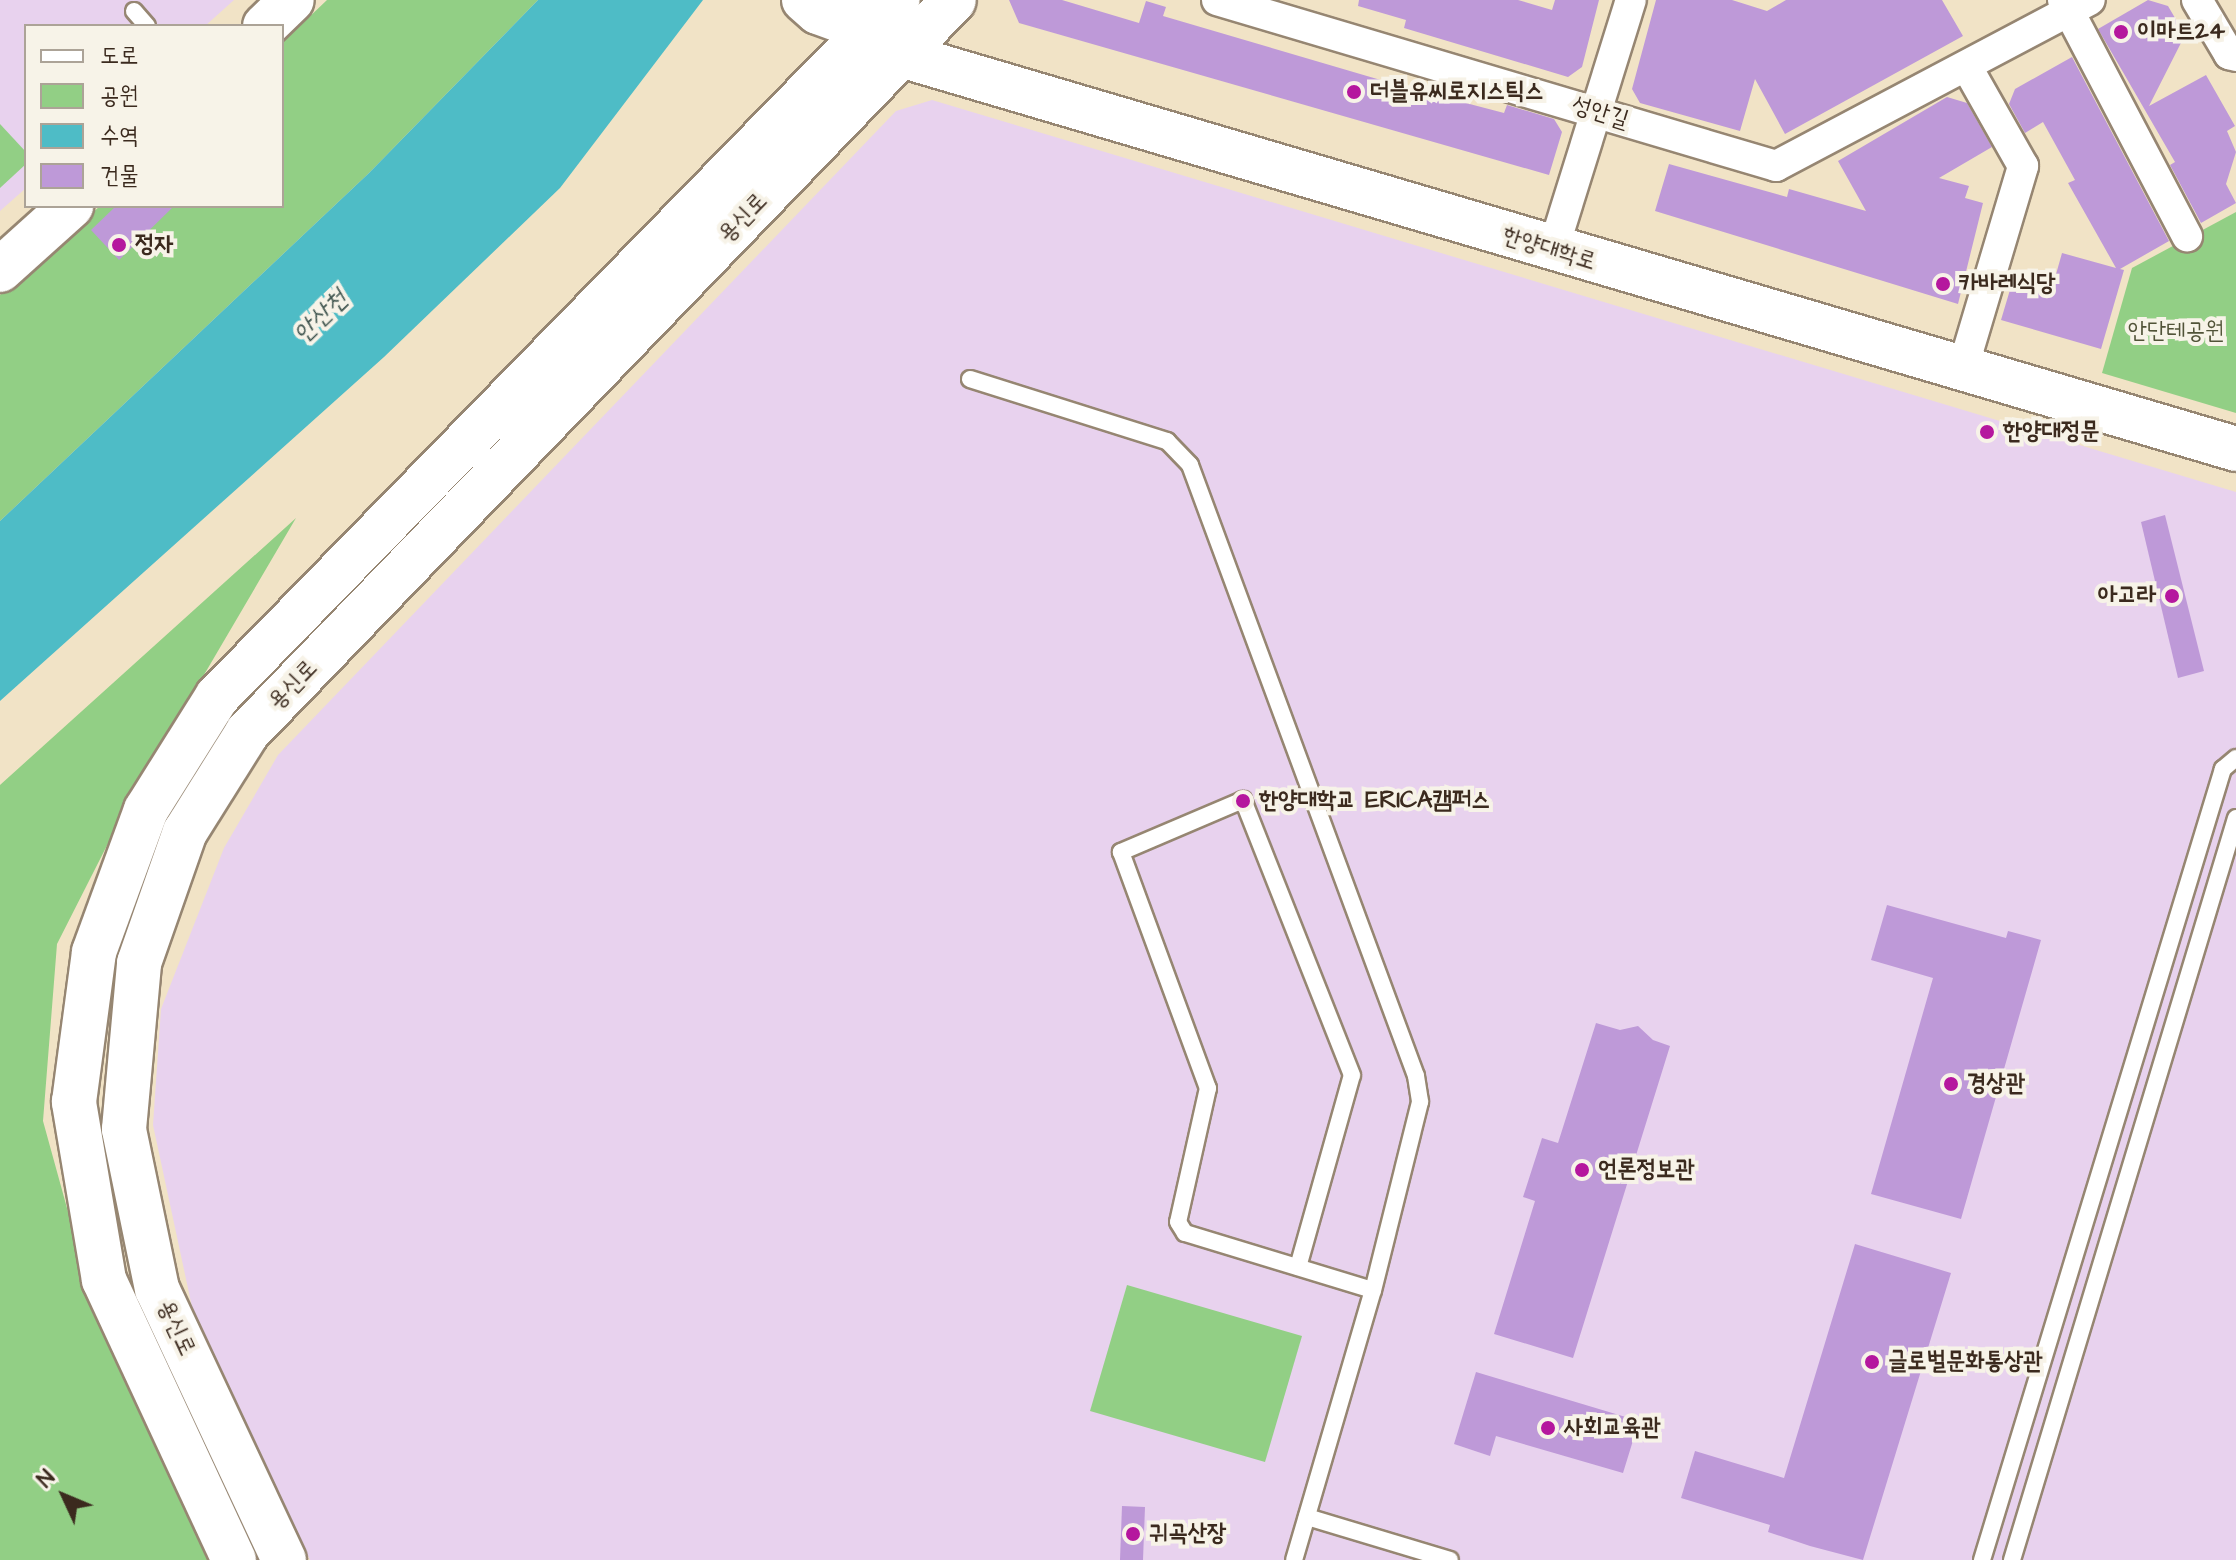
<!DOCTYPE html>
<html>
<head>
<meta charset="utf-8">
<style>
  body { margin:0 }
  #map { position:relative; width:2236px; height:1560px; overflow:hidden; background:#f1e3c6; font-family:"Architects Daughter","Poor Story",sans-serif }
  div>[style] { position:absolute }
  .built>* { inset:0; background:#e8d2ee }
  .green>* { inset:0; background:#92cf85 }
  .water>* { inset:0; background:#4ebcc6 }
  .building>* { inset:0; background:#be99d8 }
  .roads { filter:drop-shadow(2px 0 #968672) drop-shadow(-2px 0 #968672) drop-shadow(0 2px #968672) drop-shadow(0 -2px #968672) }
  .lane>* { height:16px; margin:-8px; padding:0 8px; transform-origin:8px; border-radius:8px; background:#fff }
  .street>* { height:30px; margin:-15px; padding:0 15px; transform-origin:15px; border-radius:15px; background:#fff }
  .secondary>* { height:44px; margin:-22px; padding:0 22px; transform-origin:22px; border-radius:22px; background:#fff }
  .dots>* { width:22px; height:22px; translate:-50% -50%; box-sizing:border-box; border:4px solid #f7f3e8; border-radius:50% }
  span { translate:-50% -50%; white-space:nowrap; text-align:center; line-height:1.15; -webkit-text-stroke:8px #f7f3e8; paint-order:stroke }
  .poi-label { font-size:24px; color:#3b2a1e; font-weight:700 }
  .left { translate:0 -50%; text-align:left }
  .right { translate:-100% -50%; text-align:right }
  .street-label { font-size:24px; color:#3b2a1e }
  .park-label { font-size:24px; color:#515338 }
  .water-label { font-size:26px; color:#415650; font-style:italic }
  .legend { position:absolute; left:24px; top:24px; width:260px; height:184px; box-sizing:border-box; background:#f7f3e8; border:2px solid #aca397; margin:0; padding:10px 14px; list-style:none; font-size:24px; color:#3b2a1e }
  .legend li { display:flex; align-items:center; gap:16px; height:40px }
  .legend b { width:40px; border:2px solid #aca397 }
  .north { position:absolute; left:24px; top:1456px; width:80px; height:80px; -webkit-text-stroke:6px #f7f3e8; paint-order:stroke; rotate:314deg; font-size:22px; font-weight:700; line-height:32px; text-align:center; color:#3b2a1e }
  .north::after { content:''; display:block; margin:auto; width:28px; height:36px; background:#3b2a1e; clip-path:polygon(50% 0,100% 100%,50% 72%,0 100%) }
</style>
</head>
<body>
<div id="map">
  <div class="built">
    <i style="clip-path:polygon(0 0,234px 0,205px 26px,26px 26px,26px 188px,0 211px)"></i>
    <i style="clip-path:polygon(932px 100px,2236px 492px,2236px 1560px,310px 1560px,192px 1307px,153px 1125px,161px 1009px,224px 848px,278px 755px,896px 111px)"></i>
  </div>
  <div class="green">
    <i style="clip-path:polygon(327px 0,538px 0,369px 173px,0 521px,0 295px,100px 206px,282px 206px,282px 43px)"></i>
    <i style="clip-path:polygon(0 124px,26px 152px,26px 164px,0 188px)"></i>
    <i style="clip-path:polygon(2236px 212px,2236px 413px,2102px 373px,2132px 268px)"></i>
    <i style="clip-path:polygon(296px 518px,127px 806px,57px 944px,43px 1121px,99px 1324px,208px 1560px,0 1560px,0 785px)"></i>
    <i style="clip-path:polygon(1127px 1285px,1302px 1336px,1265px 1462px,1090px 1411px)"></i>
  </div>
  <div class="water">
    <i style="clip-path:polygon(538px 0,703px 0,560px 188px,384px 357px,0 701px,0 521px,369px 173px)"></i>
  </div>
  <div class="building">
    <i style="clip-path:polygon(1009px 0,1062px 0,1139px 23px,1146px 1px,1166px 7px,1163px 16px,1401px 86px,1504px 113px,1507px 105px,1554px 119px,1562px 132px,1549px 175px,1019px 23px)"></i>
    <i style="clip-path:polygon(1359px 0,1518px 0,1552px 10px,1555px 0,1599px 0,1582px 67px,1568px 77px,1404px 28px,1406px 20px,1358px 6px)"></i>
    <i style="clip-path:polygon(1656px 0,1732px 0,1767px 11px,1786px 0,1942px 0,1963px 36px,1785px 134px,1755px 79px,1740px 131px,1640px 103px,1632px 89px)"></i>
    <i style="clip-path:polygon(2148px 0,2168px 6px,2185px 35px,2149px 106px,2206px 75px,2235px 126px,2227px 131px,2236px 152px,2226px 184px,2236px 203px,2201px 223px,2170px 165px,2175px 162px,2098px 29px)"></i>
    <i style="clip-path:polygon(2072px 57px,2169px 241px,2120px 269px,2124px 270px,2101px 349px,2001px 320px,2015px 273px,2053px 285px,2062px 253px,2116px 268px,2068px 183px,2075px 180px,2043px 122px,2025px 133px,2009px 104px,2015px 89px)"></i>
    <i style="clip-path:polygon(1947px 97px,1967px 103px,1992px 147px,1939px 178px,1969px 186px,1965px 198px,1983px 203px,1958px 304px,1655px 211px,1669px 164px,1787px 197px,1789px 189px,1866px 211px,1838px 161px)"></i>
    <i style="clip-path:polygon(116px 206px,174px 206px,119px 260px,91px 230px)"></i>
    <i style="clip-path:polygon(2165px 515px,2204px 671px,2178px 678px,2141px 522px)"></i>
    <i style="clip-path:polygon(1887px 905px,2006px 938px,2008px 931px,2041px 940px,1961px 1219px,1871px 1194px,1933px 978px,1871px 960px)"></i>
    <i style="clip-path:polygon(1596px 1023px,1620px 1030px,1638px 1026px,1653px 1040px,1670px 1046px,1573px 1358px,1494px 1334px,1535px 1201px,1523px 1197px,1542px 1138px,1558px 1143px)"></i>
    <i style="clip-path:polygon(1855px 1244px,1951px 1273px,1863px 1560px,1810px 1546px,1768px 1532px,1770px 1525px,1681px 1498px,1695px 1451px,1784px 1478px)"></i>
    <i style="clip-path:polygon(1476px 1372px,1639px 1421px,1623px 1473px,1496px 1436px,1490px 1456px,1454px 1444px)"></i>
    <i style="clip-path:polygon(1122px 1506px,1145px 1507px,1143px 1560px,1120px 1560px)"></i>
  </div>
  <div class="roads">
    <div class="lane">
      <i style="left:134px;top:11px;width:20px;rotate:49deg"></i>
      <i style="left:970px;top:379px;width:207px;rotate:17.5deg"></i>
      <i style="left:1167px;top:441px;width:33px;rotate:46deg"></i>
      <i style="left:1190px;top:465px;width:651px;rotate:69.7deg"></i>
      <i style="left:1416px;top:1076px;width:26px;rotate:81deg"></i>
      <i style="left:1420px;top:1102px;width:194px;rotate:104deg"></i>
      <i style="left:1373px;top:1290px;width:281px;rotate:106.3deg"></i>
      <i style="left:1298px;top:1267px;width:199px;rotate:-74.3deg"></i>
      <i style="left:1352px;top:1075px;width:296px;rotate:-111.6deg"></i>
      <i style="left:1243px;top:800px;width:133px;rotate:156.9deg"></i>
      <i style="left:1121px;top:852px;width:252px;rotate:69.8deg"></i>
      <i style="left:1208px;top:1088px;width:137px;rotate:102.6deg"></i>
      <i style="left:1178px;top:1222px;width:13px;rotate:58deg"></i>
      <i style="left:1185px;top:1233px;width:196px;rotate:16.9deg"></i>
      <i style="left:1307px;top:1517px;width:149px;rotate:16.7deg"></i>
      <i style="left:1982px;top:1560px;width:827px;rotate:-73.06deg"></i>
      <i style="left:2223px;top:769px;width:17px;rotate:-40deg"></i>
      <i style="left:2012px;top:1560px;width:775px;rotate:-73.2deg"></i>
    </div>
    <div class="street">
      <i style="left:1217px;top:0;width:583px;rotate:16.54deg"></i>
      <i style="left:1776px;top:166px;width:355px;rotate:-27.9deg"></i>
      <i style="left:2063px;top:0;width:267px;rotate:62.3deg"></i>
      <i style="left:2197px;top:0;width:63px;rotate:59.3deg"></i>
      <i style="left:2229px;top:54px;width:7px;rotate:16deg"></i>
      <i style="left:1553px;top:250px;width:262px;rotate:-72.7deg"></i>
      <i style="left:1962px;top:371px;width:214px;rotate:-73.4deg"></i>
      <i style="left:2023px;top:166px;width:114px;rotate:-119.5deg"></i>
    </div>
    <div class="secondary">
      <i style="left:804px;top:0;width:18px;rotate:41deg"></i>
      <i style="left:818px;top:12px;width:55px;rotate:20.1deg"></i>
      <i style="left:845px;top:0;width:40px;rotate:51deg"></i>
      <i style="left:870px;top:31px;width:39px;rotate:38deg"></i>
      <i style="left:901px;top:55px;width:1392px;rotate:16.44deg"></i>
      <i style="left:265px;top:26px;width:37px;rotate:-44deg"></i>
      <i style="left:0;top:270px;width:96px;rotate:-42deg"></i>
      <i style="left:234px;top:1560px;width:309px;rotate:-114.9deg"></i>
      <i style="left:104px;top:1280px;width:181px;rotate:-99.6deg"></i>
      <i style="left:74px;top:1102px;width:151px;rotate:-82.4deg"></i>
      <i style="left:94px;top:952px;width:151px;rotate:-69.9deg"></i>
      <i style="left:146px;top:810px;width:133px;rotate:-57.9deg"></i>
      <i style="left:217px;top:697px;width:974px;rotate:-45.67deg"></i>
      <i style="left:284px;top:1560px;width:299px;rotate:-115.1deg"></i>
      <i style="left:157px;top:1289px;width:163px;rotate:-101.7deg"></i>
      <i style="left:124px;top:1129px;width:167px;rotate:-84.8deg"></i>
      <i style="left:139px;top:963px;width:139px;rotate:-70.7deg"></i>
      <i style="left:185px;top:832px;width:117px;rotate:-57.9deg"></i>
      <i style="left:247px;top:733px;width:1018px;rotate:-46.03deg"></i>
    </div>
  </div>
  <div class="dots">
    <i style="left:2121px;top:32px;background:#b5179e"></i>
    <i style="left:1354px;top:92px;background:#b5179e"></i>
    <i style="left:119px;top:245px;background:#b5179e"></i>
    <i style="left:1943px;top:284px;background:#b5179e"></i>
    <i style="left:1987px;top:432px;background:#b5179e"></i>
    <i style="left:2172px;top:596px;background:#b5179e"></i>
    <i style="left:1243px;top:801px;background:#b5179e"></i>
    <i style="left:1951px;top:1084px;background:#b5179e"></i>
    <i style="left:1582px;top:1170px;background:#b5179e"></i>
    <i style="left:1872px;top:1362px;background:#b5179e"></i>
    <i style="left:1548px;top:1428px;background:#b5179e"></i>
    <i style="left:1133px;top:1534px;background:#b5179e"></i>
  </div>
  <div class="poi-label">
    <span class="left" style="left:2137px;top:32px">이마트24</span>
    <span class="left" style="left:1370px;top:92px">더블유씨로지스틱스</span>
    <span class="left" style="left:135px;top:245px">정자</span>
    <span class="left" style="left:1959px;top:284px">카바레식당</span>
    <span class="left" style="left:2003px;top:432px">한양대정문</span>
    <span class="right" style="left:2156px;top:596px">아고라</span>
    <span class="left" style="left:1259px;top:801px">한양대학교 ERICA캠퍼스</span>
    <span class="left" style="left:1967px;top:1084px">경상관</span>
    <span class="left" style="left:1598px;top:1170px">언론정보관</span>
    <span class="left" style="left:1888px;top:1362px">글로벌문화통상관</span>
    <span class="left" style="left:1564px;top:1428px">사회교육관</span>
    <span class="left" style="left:1149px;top:1534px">귀곡산장</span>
  </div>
  <div class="street-label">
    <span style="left:1600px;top:113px;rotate:17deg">성안길</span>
    <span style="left:743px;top:218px;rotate:-46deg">용신로</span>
    <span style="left:1549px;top:249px;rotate:17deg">한양대학로</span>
    <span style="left:293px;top:685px;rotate:-46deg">용신로</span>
    <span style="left:176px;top:1328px;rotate:65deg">용신로</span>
  </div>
  <div class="park-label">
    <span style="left:2176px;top:332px">안단테공원</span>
  </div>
  <div class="water-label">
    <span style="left:321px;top:317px;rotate:-44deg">안산천</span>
  </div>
  <ul class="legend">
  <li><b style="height:10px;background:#fff"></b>도로</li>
  <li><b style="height:22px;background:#92cf85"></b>공원</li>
  <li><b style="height:22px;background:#4ebcc6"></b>수역</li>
  <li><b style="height:22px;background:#be99d8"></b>건물</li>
  </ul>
  <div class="north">N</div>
</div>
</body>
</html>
